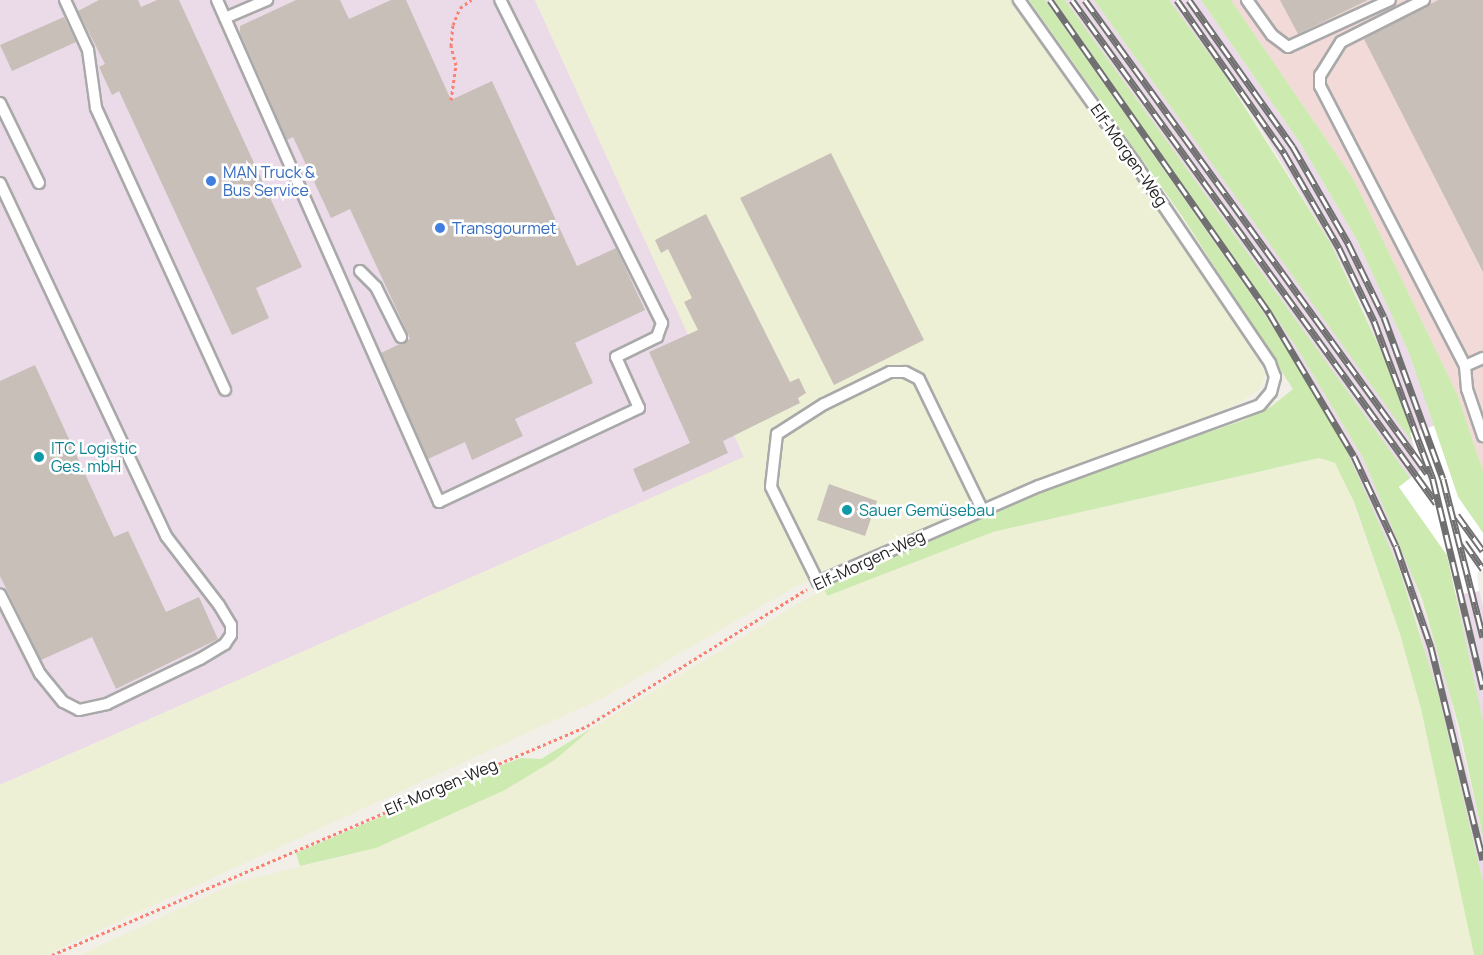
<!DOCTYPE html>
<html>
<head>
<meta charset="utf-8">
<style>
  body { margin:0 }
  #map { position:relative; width:1483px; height:955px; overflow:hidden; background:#f2efe9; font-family:Manrope,sans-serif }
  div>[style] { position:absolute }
  .commercial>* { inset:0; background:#f2dad9 }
  .industrial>* { inset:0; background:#ebdbe8 }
  .farmland>* { inset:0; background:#eef0d5 }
  .grass>* { inset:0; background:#cdebb0 }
  .pier>* { inset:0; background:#fff }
  .building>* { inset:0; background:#c7bfb8 }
  .path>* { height:3px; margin-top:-1.5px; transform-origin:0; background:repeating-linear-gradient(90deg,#fa8072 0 3px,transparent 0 6px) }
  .roads { filter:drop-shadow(2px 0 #a9a9a9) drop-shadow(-2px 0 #a9a9a9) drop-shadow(0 2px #a9a9a9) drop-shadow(0 -2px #a9a9a9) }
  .service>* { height:10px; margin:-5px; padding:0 5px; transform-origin:5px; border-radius:5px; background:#fff }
  .rail>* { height:7px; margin-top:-3.5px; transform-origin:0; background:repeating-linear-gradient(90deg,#fff 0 14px,#707070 0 28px); box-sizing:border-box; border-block:2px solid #707070 }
  .dots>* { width:16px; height:16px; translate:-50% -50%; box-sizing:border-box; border:3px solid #fff; border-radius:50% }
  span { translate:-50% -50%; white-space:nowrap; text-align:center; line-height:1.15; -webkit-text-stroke:5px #fff; paint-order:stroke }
  .street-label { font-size:16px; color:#222 }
  .shop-label { font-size:16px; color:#366cbe }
  .left { translate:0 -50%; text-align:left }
  .culture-label { font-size:16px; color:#0d838f }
</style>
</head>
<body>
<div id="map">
  <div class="commercial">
    <i style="clip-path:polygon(1231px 0,1483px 0,1483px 471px,1458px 396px,1354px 180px)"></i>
  </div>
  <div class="industrial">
    <i style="clip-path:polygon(0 0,535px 0,745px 457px,0 785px)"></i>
    <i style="clip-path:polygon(1045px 0,1054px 0,1245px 271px,1295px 345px,1363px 458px,1407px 560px,1444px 672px,1483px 837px,1483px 882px,1418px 624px,1400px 571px,1334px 425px,1263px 312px)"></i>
    <i style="clip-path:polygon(1065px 0,1094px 0,1394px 415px,1413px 443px,1421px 470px,1410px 478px)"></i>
    <i style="clip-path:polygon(1169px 0,1201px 0,1300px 143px,1357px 240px,1409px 353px,1434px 426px,1413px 432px,1365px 312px,1331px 244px,1253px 115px)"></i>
    <i style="clip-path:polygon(1479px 591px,1483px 606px,1483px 726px,1456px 595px)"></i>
  </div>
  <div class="farmland">
    <i style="clip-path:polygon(535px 0,1011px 0,1226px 309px,1266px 374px,1259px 390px,1236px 405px,963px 512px,793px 588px,603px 698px,46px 955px,0 955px,0 785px,744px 457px)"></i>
    <i style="clip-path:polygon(1319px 458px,1335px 463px,1342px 471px,1400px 634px,1421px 709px,1474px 955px,79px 955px,238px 882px,376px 848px,505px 790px,556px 759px,592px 728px,824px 588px,827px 596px,993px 532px)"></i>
  </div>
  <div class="grass">
    <i style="clip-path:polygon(1029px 0,1045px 0,1263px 312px,1334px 425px,1358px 476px,1400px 571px,1439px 697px,1483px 882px,1483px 955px,1474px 955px,1421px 709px,1400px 634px,1354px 502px,1335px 463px,1319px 458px,993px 532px,827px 596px,824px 588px,867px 566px,1069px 480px,1244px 420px,1272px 406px,1293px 389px,1182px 216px)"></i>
    <i style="clip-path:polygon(1054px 0,1065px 0,1410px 478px,1399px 487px,1447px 555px,1483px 721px,1483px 837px,1459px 727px,1422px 599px,1363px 458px,1295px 345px)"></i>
    <i style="clip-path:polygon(1094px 0,1169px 0,1223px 73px,1331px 244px,1389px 368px,1413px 432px,1413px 443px)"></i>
    <i style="clip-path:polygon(1201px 0,1231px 0,1354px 180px,1458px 396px,1483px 471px,1483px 533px,1458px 497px,1409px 353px,1357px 240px,1300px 143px)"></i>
    <i style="clip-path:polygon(592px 728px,556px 759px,505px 790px,376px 848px,300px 866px,296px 853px,505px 764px,521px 758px,541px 759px)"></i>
  </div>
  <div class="pier">
    <i style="clip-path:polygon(1434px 426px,1458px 497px,1483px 533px,1483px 568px,1477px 573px,1479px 591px,1456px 595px,1447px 555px,1399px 487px,1421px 470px,1410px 433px)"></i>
  </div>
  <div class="building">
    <i style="clip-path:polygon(99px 0,138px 0,141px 7px,157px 0,179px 0,302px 267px,256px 288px,269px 318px,232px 335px,119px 91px,112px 95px,99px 67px,105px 64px,78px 11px)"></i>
    <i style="clip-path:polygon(296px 0,340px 0,349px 19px,391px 0,406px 0,451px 100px,492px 81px,577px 266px,616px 248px,645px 310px,575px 343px,593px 383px,515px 419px,523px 436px,472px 460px,465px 442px,428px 459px,381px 353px,410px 339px,408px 334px,350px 209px,331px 218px,293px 137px,287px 140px,240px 33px,240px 26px)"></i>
    <i style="clip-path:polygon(1280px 0,1368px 0,1298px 34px)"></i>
    <i style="clip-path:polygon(1438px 0,1483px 0,1483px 272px,1364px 39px)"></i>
    <i style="clip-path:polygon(64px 17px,76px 42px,12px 71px,0 45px)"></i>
    <i style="clip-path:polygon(831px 153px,924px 340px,834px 385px,740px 198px)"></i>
    <i style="clip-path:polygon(706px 214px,790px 382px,799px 378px,806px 393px,798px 398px,800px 403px,723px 441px,728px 453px,643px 492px,633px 469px,690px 443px,649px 352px,698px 330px,684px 302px,692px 298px,668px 249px,661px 253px,655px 240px)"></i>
    <i style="clip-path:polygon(35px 365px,114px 537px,128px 531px,166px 612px,199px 597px,218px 639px,116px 689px,92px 637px,41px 660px,0 576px,0 381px)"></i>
    <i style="clip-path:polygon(829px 484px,877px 501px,865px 536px,817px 520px)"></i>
  </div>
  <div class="path">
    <i style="left:451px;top:100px;width:35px;rotate:-82deg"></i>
    <i style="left:456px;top:65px;width:20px;rotate:-105deg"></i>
    <i style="left:451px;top:46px;width:21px;rotate:-85deg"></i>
    <i style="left:453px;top:25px;width:18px;rotate:-68deg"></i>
    <i style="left:460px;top:8px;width:14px;rotate:-36deg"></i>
    <i style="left:52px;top:955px;width:582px;rotate:-23.17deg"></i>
    <i style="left:587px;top:726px;width:259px;rotate:-31.9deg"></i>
  </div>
  <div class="roads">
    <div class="service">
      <i style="left:65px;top:0;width:55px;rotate:65.3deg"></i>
      <i style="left:88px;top:50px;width:59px;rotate:82.1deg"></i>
      <i style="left:96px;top:108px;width:310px;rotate:65.4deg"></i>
      <i style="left:217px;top:0;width:549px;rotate:66.14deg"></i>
      <i style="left:439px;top:502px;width:221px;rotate:-25.2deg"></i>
      <i style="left:639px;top:408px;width:56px;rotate:-114.3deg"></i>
      <i style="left:616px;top:357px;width:46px;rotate:-26deg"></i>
      <i style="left:657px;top:337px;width:15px;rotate:-70deg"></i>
      <i style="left:662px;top:323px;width:361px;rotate:-116.6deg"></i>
      <i style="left:1247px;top:0;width:43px;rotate:54.5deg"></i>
      <i style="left:1272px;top:35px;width:20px;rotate:37deg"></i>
      <i style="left:1288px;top:47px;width:112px;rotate:-24.7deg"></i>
      <i style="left:1424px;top:0;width:93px;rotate:153.2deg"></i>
      <i style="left:1341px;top:42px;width:39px;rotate:122deg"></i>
      <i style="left:1320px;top:75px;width:11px;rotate:90deg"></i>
      <i style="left:1320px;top:86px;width:315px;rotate:62.6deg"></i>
      <i style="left:1465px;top:366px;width:23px;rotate:85deg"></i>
      <i style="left:1467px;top:389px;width:50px;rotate:71.2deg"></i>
      <i style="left:225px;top:18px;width:46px;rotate:-23.2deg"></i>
      <i style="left:0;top:103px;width:89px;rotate:64deg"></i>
      <i style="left:0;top:183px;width:390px;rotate:64.8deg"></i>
      <i style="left:166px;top:536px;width:87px;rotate:52.5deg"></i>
      <i style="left:219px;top:605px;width:23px;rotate:59deg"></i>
      <i style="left:231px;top:625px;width:10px;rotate:90deg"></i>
      <i style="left:231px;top:635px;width:11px;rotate:124deg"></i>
      <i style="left:225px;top:644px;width:29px;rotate:149deg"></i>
      <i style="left:200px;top:659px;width:103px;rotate:154.2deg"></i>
      <i style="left:107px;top:704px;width:29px;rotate:168deg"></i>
      <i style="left:79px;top:710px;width:18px;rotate:-153deg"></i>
      <i style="left:63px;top:702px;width:36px;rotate:-129deg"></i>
      <i style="left:40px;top:674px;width:89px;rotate:-116.6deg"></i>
      <i style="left:360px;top:271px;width:23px;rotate:45deg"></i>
      <i style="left:376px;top:287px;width:56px;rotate:63.4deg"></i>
      <i style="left:1465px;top:366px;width:20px;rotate:-24deg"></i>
      <i style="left:982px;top:509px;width:144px;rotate:-115.9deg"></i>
      <i style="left:919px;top:379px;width:16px;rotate:-153deg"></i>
      <i style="left:905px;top:372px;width:15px;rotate:180deg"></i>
      <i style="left:890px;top:372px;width:73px;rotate:154.1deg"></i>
      <i style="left:824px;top:404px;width:56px;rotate:147.4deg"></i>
      <i style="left:777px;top:434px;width:53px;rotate:96.5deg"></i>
      <i style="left:771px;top:487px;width:106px;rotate:63.7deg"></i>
      <i style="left:818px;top:582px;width:241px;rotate:-23.5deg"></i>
      <i style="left:1039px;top:486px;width:235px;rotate:-20.1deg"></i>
      <i style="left:1260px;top:405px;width:17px;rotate:-50deg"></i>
      <i style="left:1271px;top:392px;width:16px;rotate:-75deg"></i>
      <i style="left:1275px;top:377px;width:15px;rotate:-110deg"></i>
      <i style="left:1270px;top:363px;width:243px;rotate:-124.1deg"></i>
      <i style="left:1134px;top:162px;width:199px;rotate:-125.4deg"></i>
    </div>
  </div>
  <div class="rail">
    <i style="left:1050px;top:0;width:382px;rotate:55deg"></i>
    <i style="left:1269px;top:313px;width:166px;rotate:59.3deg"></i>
    <i style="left:1354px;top:456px;width:99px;rotate:65deg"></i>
    <i style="left:1396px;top:546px;width:107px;rotate:70.9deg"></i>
    <i style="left:1431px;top:647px;width:219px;rotate:76.3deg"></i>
    <i style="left:1072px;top:0;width:621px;rotate:54.11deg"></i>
    <i style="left:1085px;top:0;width:584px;rotate:54.13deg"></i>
    <i style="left:1177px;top:0;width:187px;rotate:55deg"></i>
    <i style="left:1284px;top:153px;width:110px;rotate:59.9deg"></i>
    <i style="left:1339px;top:248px;width:81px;rotate:64.4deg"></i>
    <i style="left:1374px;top:321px;width:170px;rotate:69.6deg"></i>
    <i style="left:1433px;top:480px;width:215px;rotate:76.5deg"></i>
    <i style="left:1189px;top:0;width:180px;rotate:54.7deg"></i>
    <i style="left:1293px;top:147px;width:111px;rotate:60.2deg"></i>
    <i style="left:1348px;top:243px;width:82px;rotate:64.1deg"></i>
    <i style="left:1384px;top:317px;width:172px;rotate:70deg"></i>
    <i style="left:1443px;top:479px;width:163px;rotate:75.8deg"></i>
    <i style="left:1457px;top:515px;width:44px;rotate:54.2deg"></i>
    <i style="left:1464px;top:542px;width:33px;rotate:55deg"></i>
  </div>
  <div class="dots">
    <i style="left:211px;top:181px;background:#3f7fe0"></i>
    <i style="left:440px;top:228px;background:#3f7fe0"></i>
    <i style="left:39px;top:457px;background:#0f9aa8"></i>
    <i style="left:847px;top:510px;background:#0f9aa8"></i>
  </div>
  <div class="street-label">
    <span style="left:1129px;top:155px;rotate:55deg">Elf-Morgen-Weg</span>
    <span style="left:869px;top:560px;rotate:-25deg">Elf-Morgen-Weg</span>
    <span style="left:441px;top:787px;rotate:-23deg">Elf-Morgen-Weg</span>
  </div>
  <div class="shop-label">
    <span class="left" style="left:223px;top:181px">MAN Truck &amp;<br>Bus Service</span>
    <span class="left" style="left:452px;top:228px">Transgourmet</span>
  </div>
  <div class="culture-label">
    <span class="left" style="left:51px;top:457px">ITC Logistic<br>Ges. mbH</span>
    <span class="left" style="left:859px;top:510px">Sauer Gemüsebau</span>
  </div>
</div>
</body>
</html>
